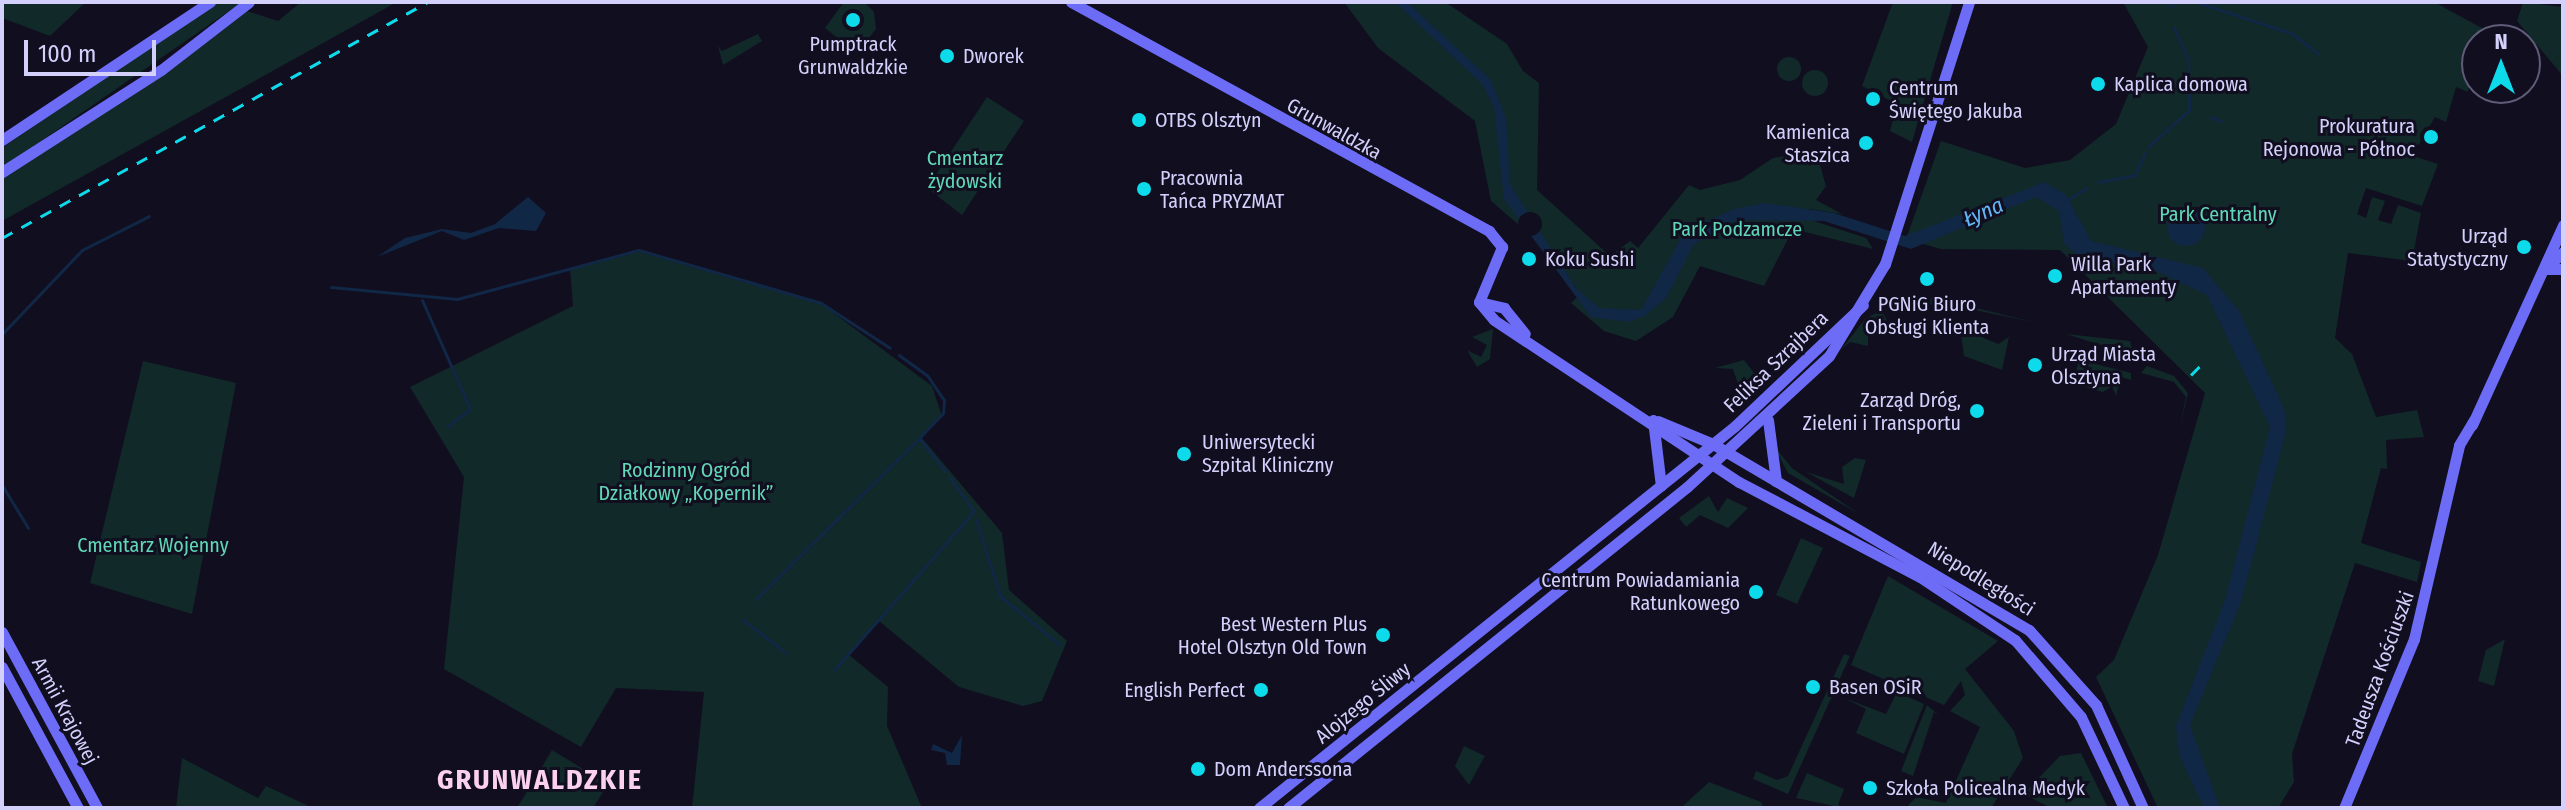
<!DOCTYPE html>
<html>
<head>
<meta charset="utf-8">
<style>
  body { margin:0 }
  #map { position:relative; width:2565px; height:810px; overflow:hidden; background:#110e20; font-family:"Fira Sans Condensed",sans-serif }
  div>[style] { position:absolute }
  .green>* { inset:0; background:#112928 }
  .round { border-radius:50% }
  .water>* { inset:0; background:#112746 }
  .pier>* { inset:0; background:#110e20 }
  .stream>* { height:3px; margin:-1.5px; padding:0 1.5px; transform-origin:1.5px; border-radius:1.5px; background:#112746 }
  .secondary>* { height:11px; margin:-5.5px; padding:0 5.5px; transform-origin:5.5px; border-radius:5.5px; background:#6c6cf7 }
  .rail>* { height:3px; margin-top:-1.5px; transform-origin:0; background:repeating-linear-gradient(90deg,#0ddbeb 0 12px,transparent 0 22px) }
  .dots>* { width:22px; height:22px; translate:-50% -50%; box-sizing:border-box; border:4px solid #110e20; border-radius:50% }
  span { translate:-50% -50%; white-space:nowrap; text-align:center; line-height:1.15; -webkit-text-stroke:6px #110e20; paint-order:stroke }
  .poi-label { font-size:20px; color:#d4d0fc }
  .left { translate:0 -50%; text-align:left }
  .right { translate:-100% -50%; text-align:right }
  .street-label { font-size:20px; color:#d4d0fc }
  .park-label { font-size:20px; color:#60d8b7 }
  .water-label { font-size:22px; color:#64b6f6; font-style:italic }
  .district-label { font-size:28px; color:#fcd1ee; font-weight:700; letter-spacing:2px }
  .frame { position:absolute; inset:0; border:4px solid #d4d0fc; pointer-events:none }
  .north { position:absolute; left:2461px; top:24px; width:80px; height:80px; box-sizing:border-box; background:#110e20; border:2px solid #5f5c78; border-radius:50%; rotate:0deg; font-size:22px; font-weight:700; line-height:32px; text-align:center; color:#d4d0fc }
  .north::after { content:''; display:block; margin:auto; width:28px; height:36px; background:#0ddbeb; clip-path:polygon(50% 0,100% 100%,50% 72%,0 100%) }
  .scale { position:absolute; left:24px; top:40px; width:132px; height:36px; box-sizing:border-box; border:4px solid #d4d0fc; border-top:0; padding-left:10px; font-size:24px; line-height:28px; white-space:nowrap; color:#d4d0fc; -webkit-text-stroke:6px #110e20; paint-order:stroke }
</style>
</head>
<body>
<div id="map">
  <div class="green">
    <i style="clip-path:polygon(2px 2px,86px 2px,50px 36px,2px 18px)"></i>
    <i style="clip-path:polygon(218px 2px,242px 2px,2px 168px,2px 148px)"></i>
    <i style="clip-path:polygon(301px 2px,397px 2px,2px 221px,2px 179px,247px 11px,278px 21px)"></i>
    <i style="clip-path:polygon(844px 2px,864px 2px,874px 12px,876px 29px,857px 53px,825px 28px)"></i>
    <i style="clip-path:polygon(1344px 2px,1445px 2px,1507px 44px,1523px 71px,1539px 83px,1537px 190px,1610px 256px,1630px 241px,1638px 248px,1689px 185px,1700px 190px,1740px 180px,1773px 158px,1816px 151px,1826px 186px,1816px 200px,1842px 214px,1809px 209px,1811px 220px,1866px 238px,1873px 249px,1793px 229px,1764px 286px,1700px 266px,1673px 317px,1636px 341px,1604px 331px,1571px 303px,1580px 294px,1555px 256px,1491px 201px,1475px 121px,1378px 48px)"></i>
    <i style="clip-path:polygon(1893px 2px,1953px 2px,1912px 142px,1890px 131px,1897px 104px,1862px 86px)"></i>
    <i style="clip-path:polygon(2123px 2px,2434px 2px,2491px 33px,2477px 40px,2468px 92px,2456px 87px,2446px 122px,2435px 117px,2418px 146px,2413px 144px,2410px 155px,2438px 164px,2422px 206px,2366px 188px,2357px 214px,2366px 218px,2372px 197px,2385px 201px,2378px 220px,2391px 224px,2398px 205px,2421px 213px,2412px 261px,2348px 253px,2335px 338px,2352px 354px,2376px 417px,2417px 410px,2424px 437px,2386px 440px,2387px 469px,2381px 468px,2361px 543px,2421px 562px,2417px 582px,2355px 563px,2292px 754px,2294px 782px,2278px 808px,2158px 808px,2096px 677px,2114px 660px,2158px 555px,2205px 393px,2060px 250px,1941px 249px,1906px 239px,1941px 141px,2025px 168px,2070px 160px,2116px 124px,2148px 47px)"></i>
    <i style="clip-path:polygon(2523px 2px,2563px 7px,2563px 76px,2517px 21px)"></i>
    <i style="clip-path:polygon(758px 34px,762px 41px,723px 65px,718px 46px,722px 51px)"></i>
    <i class="round" style="left:1777px;top:57px;width:24px;height:24px"></i>
    <i class="round" style="left:1802px;top:70px;width:26px;height:26px"></i>
    <i style="clip-path:polygon(987px 97px,1024px 121px,962px 215px,927px 188px)"></i>
    <i style="clip-path:polygon(640px 251px,820px 303px,932px 386px,942px 416px,922px 438px,1002px 533px,1009px 590px,1067px 641px,1042px 701px,1023px 706px,959px 687px,879px 621px,848px 654px,888px 687px,887px 726px,922px 808px,692px 808px,704px 692px,616px 688px,581px 747px,444px 669px,464px 477px,410px 387px,573px 306px,570px 268px)"></i>
    <i style="clip-path:polygon(1919px 297px,1936px 298px,2033px 322px,1945px 304px,1910px 305px)"></i>
    <i style="clip-path:polygon(1882px 310px,1887px 321px,1868px 325px,1868px 346px,1850px 342px,1840px 351px,1865px 319px)"></i>
    <i style="clip-path:polygon(1960px 328px,1998px 344px,2009px 337px,2002px 370px,1964px 356px)"></i>
    <i style="clip-path:polygon(1493px 329px,1490px 359px,1477px 367px,1467px 350px,1481px 357px,1487px 345px,1472px 337px)"></i>
    <i style="clip-path:polygon(2066px 334px,2130px 341px,2133px 352px,2129px 354px)"></i>
    <i style="clip-path:polygon(2072px 358px,2131px 373px,2131px 380px,2121px 377px,2116px 396px,2112px 386px,2103px 392px,2073px 384px,2078px 364px)"></i>
    <i style="clip-path:polygon(1744px 360px,1760px 381px,1741px 393px,1733px 369px,1715px 368px)"></i>
    <i style="clip-path:polygon(143px 361px,236px 383px,192px 614px,90px 583px)"></i>
    <i style="clip-path:polygon(2147px 366px,2174px 376px,2188px 393px,2179px 431px,2186px 397px,2174px 382px,2141px 373px)"></i>
    <i style="clip-path:polygon(1773px 445px,1792px 468px,1859px 514px,1788px 473px)"></i>
    <i style="clip-path:polygon(1855px 458px,1866px 460px,1854px 498px,1806px 472px,1844px 484px,1842px 467px)"></i>
    <i style="clip-path:polygon(1709px 496px,1718px 512px,1727px 498px,1748px 508px,1728px 528px,1700px 515px,1686px 527px,1679px 518px)"></i>
    <i style="clip-path:polygon(1801px 538px,1823px 548px,1797px 604px,1776px 595px)"></i>
    <i style="clip-path:polygon(1888px 576px,1998px 641px,1965px 669px,2014px 731px,2023px 758px,1991px 808px,1906px 808px,1916px 797px,1946px 803px,1980px 727px,1950px 711px,1965px 695px,1961px 681px,1944px 705px,1851px 665px)"></i>
    <i style="clip-path:polygon(2505px 639px,2494px 686px,2478px 681px,2486px 650px)"></i>
    <i style="clip-path:polygon(1844px 654px,1850px 656px,1788px 794px,1753px 779px,1756px 771px,1777px 780px,1788px 776px)"></i>
    <i style="clip-path:polygon(1897px 692px,1924px 704px,1904px 754px,1856px 733px,1866px 709px,1844px 698px,1886px 714px)"></i>
    <i style="clip-path:polygon(1927px 705px,1941px 717px,1934px 712px,1913px 776px,1901px 771px)"></i>
    <i style="clip-path:polygon(1464px 746px,1485px 756px,1469px 785px,1455px 766px)"></i>
    <i style="clip-path:polygon(552px 750px,608px 784px,593px 808px,517px 808px)"></i>
    <i style="clip-path:polygon(2081px 753px,2108px 808px,2051px 808px,2023px 794px,2060px 756px)"></i>
    <i style="clip-path:polygon(182px 758px,258px 798px,266px 786px,313px 808px,176px 808px)"></i>
    <i style="clip-path:polygon(1807px 773px,1844px 789px,1838px 805px,1844px 808px,1796px 798px)"></i>
    <i style="clip-path:polygon(1709px 782px,1761px 802px,1764px 808px,1683px 806px)"></i>
  </div>
  <div class="water">
    <i style="clip-path:polygon(1395px 2px,1407px 2px,1491px 80px,1506px 118px,1510px 184px,1576px 288px,1599px 308px,1641px 310px,1685px 231px,1734px 209px,1765px 203px,1834px 213px,1905px 236px,2044px 182px,2066px 195px,2091px 241px,2203px 268px,2239px 311px,2285px 411px,2286px 432px,2241px 602px,2190px 725px,2220px 808px,2204px 808px,2179px 755px,2176px 726px,2225px 600px,2270px 427px,2207px 295px,2158px 272px,2078px 256px,2064px 243px,2059px 211px,2036px 197px,1911px 249px,1824px 221px,1737px 220px,1694px 244px,1666px 298px,1645px 316px,1628px 322px,1591px 317px,1504px 199px,1494px 108px,1483px 85px)"></i>
    <i style="clip-path:polygon(528px 197px,546px 213px,536px 231px,499px 228px,464px 240px,442px 231px,377px 257px,405px 238px,442px 229px,471px 233px,495px 224px)"></i>
    <i class="round" style="left:2167px;top:208px;width:38px;height:38px"></i>
    <i style="clip-path:polygon(962px 735px,960px 765px,947px 765px,945px 753px,931px 750px,933px 744px,952px 753px)"></i>
  </div>
  <div class="pier">
    <i class="round" style="left:1518px;top:212px;width:24px;height:24px"></i>
  </div>
  <div class="stream">
    <i style="left:2167px;top:2px;width:7px;rotate:34deg"></i>
    <i style="left:2196px;top:2px;width:100px;rotate:18.1deg"></i>
    <i style="left:2291px;top:33px;width:34px;rotate:37deg"></i>
    <i style="left:2211px;top:117px;width:11px;rotate:22deg"></i>
    <i style="left:2148px;top:147px;width:55px;rotate:-42.1deg"></i>
    <i style="left:2189px;top:110px;width:51px;rotate:-91.1deg"></i>
    <i style="left:2188px;top:59px;width:35px;rotate:-114deg"></i>
    <i style="left:2099px;top:182px;width:37px;rotate:-11deg"></i>
    <i style="left:2135px;top:175px;width:24px;rotate:-66deg"></i>
    <i style="left:2066px;top:201px;width:25px;rotate:-32deg"></i>
    <i style="left:331px;top:287px;width:127px;rotate:5.4deg"></i>
    <i style="left:457px;top:299px;width:188px;rotate:-15.1deg"></i>
    <i style="left:639px;top:250px;width:190px;rotate:16.2deg"></i>
    <i style="left:821px;top:303px;width:82px;rotate:33.1deg"></i>
    <i style="left:422px;top:300px;width:119px;rotate:66.2deg"></i>
    <i style="left:470px;top:409px;width:29px;rotate:142deg"></i>
    <i style="left:2px;top:334px;width:116px;rotate:-46.4deg"></i>
    <i style="left:82px;top:250px;width:75px;rotate:-26.9deg"></i>
    <i style="left:899px;top:355px;width:34px;rotate:36deg"></i>
    <i style="left:927px;top:375px;width:30px;rotate:56deg"></i>
    <i style="left:944px;top:400px;width:13px;rotate:94deg"></i>
    <i style="left:943px;top:413px;width:35px;rotate:134deg"></i>
    <i style="left:919px;top:438px;width:42px;rotate:51.8deg"></i>
    <i style="left:2px;top:485px;width:50px;rotate:58.8deg"></i>
    <i style="left:976px;top:519px;width:81px;rotate:72.7deg"></i>
    <i style="left:1000px;top:596px;width:77px;rotate:39.2deg"></i>
    <i style="left:756px;top:599px;width:229px;rotate:-44.6deg"></i>
    <i style="left:743px;top:620px;width:54px;rotate:37.5deg"></i>
    <i style="left:834px;top:670px;width:212px;rotate:-48.6deg"></i>
    <i style="left:974px;top:511px;width:42px;rotate:-126.3deg"></i>
  </div>
  <div class="secondary">
    <i style="left:1071px;top:2px;width:477px;rotate:28.7deg"></i>
    <i style="left:1489px;top:231px;width:21px;rotate:51deg"></i>
    <i style="left:2px;top:140px;width:250px;rotate:-33.6deg"></i>
    <i style="left:2px;top:172px;width:189px;rotate:-32.7deg"></i>
    <i style="left:161px;top:70px;width:111px;rotate:-37.7deg"></i>
    <i style="left:2548px;top:266px;width:21px;rotate:-43deg"></i>
    <i style="left:2545px;top:269px;width:18px"></i>
    <i style="left:1479px;top:302px;width:23px;rotate:50deg"></i>
    <i style="left:1494px;top:320px;width:294px;rotate:33.5deg"></i>
    <i style="left:1739px;top:482px;width:204px;rotate:27.7deg"></i>
    <i style="left:1920px;top:577px;width:114px;rotate:33.6deg"></i>
    <i style="left:2015px;top:640px;width:101px;rotate:49.4deg"></i>
    <i style="left:2081px;top:717px;width:101px;rotate:64.7deg"></i>
    <i style="left:1479px;top:302px;width:26px;rotate:13deg"></i>
    <i style="left:1504px;top:308px;width:33px;rotate:51deg"></i>
    <i style="left:1479px;top:302px;width:60px;rotate:-67.3deg"></i>
    <i style="left:1653px;top:420px;width:66px;rotate:83.1deg"></i>
    <i style="left:1768px;top:420px;width:62px;rotate:82.5deg"></i>
    <i style="left:1658px;top:421px;width:60px;rotate:22.7deg"></i>
    <i style="left:1713px;top:444px;width:367px;rotate:30.5deg"></i>
    <i style="left:2029px;top:630px;width:101px;rotate:48.2deg"></i>
    <i style="left:2096px;top:705px;width:113px;rotate:65.5deg"></i>
    <i style="left:2472px;top:425px;width:220px;rotate:-65.5deg"></i>
    <i style="left:2px;top:632px;width:200px;rotate:61.6deg"></i>
    <i style="left:2px;top:667px;width:160px;rotate:61.7deg"></i>
    <i style="left:1259px;top:808px;width:610px;rotate:-38.75deg"></i>
    <i style="left:1735px;top:426px;width:176px;rotate:-43.4deg"></i>
    <i style="left:1288px;top:808px;width:512px;rotate:-38.82deg"></i>
    <i style="left:1687px;top:487px;width:193px;rotate:-42.7deg"></i>
    <i style="left:1829px;top:356px;width:108px;rotate:-58.7deg"></i>
    <i style="left:1885px;top:264px;width:275px;rotate:-72.2deg"></i>
    <i style="left:2344px;top:808px;width:183px;rotate:-67.5deg"></i>
    <i style="left:2414px;top:639px;width:199px;rotate:-76.9deg"></i>
    <i style="left:2459px;top:445px;width:29px;rotate:-59deg"></i>
  </div>
  <div class="rail">
    <i style="left:2px;top:238px;width:486px;rotate:-29deg"></i>
    <i style="left:2191px;top:375px;width:18px;rotate:-45deg"></i>
  </div>
  <div class="dots">
    <i style="left:853px;top:20px;background:#0ddbeb"></i>
    <i style="left:947px;top:56px;background:#0ddbeb"></i>
    <i style="left:2098px;top:84px;background:#0ddbeb"></i>
    <i style="left:1873px;top:99px;background:#0ddbeb"></i>
    <i style="left:1139px;top:120px;background:#0ddbeb"></i>
    <i style="left:2431px;top:137px;background:#0ddbeb"></i>
    <i style="left:1866px;top:143px;background:#0ddbeb"></i>
    <i style="left:1144px;top:189px;background:#0ddbeb"></i>
    <i style="left:2524px;top:247px;background:#0ddbeb"></i>
    <i style="left:1529px;top:259px;background:#0ddbeb"></i>
    <i style="left:2055px;top:276px;background:#0ddbeb"></i>
    <i style="left:1927px;top:279px;background:#0ddbeb"></i>
    <i style="left:2035px;top:365px;background:#0ddbeb"></i>
    <i style="left:1977px;top:411px;background:#0ddbeb"></i>
    <i style="left:1184px;top:454px;background:#0ddbeb"></i>
    <i style="left:1756px;top:592px;background:#0ddbeb"></i>
    <i style="left:1383px;top:635px;background:#0ddbeb"></i>
    <i style="left:1813px;top:687px;background:#0ddbeb"></i>
    <i style="left:1261px;top:690px;background:#0ddbeb"></i>
    <i style="left:1198px;top:769px;background:#0ddbeb"></i>
    <i style="left:1870px;top:788px;background:#0ddbeb"></i>
  </div>
  <div class="poi-label">
    <span style="left:853px;top:56px">Pumptrack<br>Grunwaldzkie</span>
    <span class="left" style="left:963px;top:56px">Dworek</span>
    <span class="left" style="left:2114px;top:84px">Kaplica domowa</span>
    <span class="left" style="left:1889px;top:100px">Centrum<br>Świętego Jakuba</span>
    <span class="left" style="left:1155px;top:120px">OTBS Olsztyn</span>
    <span class="right" style="left:2415px;top:138px">Prokuratura<br>Rejonowa - Północ</span>
    <span class="right" style="left:1850px;top:144px">Kamienica<br>Staszica</span>
    <span class="left" style="left:1160px;top:190px">Pracownia<br>Tańca PRYZMAT</span>
    <span class="right" style="left:2508px;top:248px">Urząd<br>Statystyczny</span>
    <span class="left" style="left:1545px;top:259px">Koku Sushi</span>
    <span class="left" style="left:2071px;top:276px">Willa Park<br>Apartamenty</span>
    <span style="left:1927px;top:316px">PGNiG Biuro<br>Obsługi Klienta</span>
    <span class="left" style="left:2051px;top:366px">Urząd Miasta<br>Olsztyna</span>
    <span class="right" style="left:1961px;top:412px">Zarząd Dróg,<br>Zieleni i Transportu</span>
    <span class="left" style="left:1202px;top:454px">Uniwersytecki<br>Szpital Kliniczny</span>
    <span class="right" style="left:1740px;top:592px">Centrum Powiadamiania<br>Ratunkowego</span>
    <span class="right" style="left:1367px;top:636px">Best Western Plus<br>Hotel Olsztyn Old Town</span>
    <span class="left" style="left:1829px;top:687px">Basen OSiR</span>
    <span class="right" style="left:1245px;top:690px">English Perfect</span>
    <span class="left" style="left:1214px;top:769px">Dom Anderssona</span>
    <span class="left" style="left:1886px;top:788px">Szkoła Policealna Medyk</span>
  </div>
  <div class="street-label">
    <span style="left:1334px;top:129px;rotate:29deg">Grunwaldzka</span>
    <span style="left:1776px;top:362px;rotate:-44deg">Feliksa Szrajbera</span>
    <span style="left:1981px;top:579px;rotate:32deg">Niepodległości</span>
    <span style="left:2380px;top:669px;rotate:-70deg">Tadeusza Kościuszki</span>
    <span style="left:1363px;top:703px;rotate:-39deg">Alojzego Śliwy</span>
    <span style="left:65px;top:711px;rotate:62deg">Armii Krajowej</span>
  </div>
  <div class="park-label">
    <span style="left:965px;top:170px">Cmentarz<br>żydowski</span>
    <span style="left:2218px;top:214px">Park Centralny</span>
    <span style="left:1737px;top:229px">Park Podzamcze</span>
    <span style="left:686px;top:482px">Rodzinny Ogród<br>Działkowy „Kopernik”</span>
    <span style="left:153px;top:545px">Cmentarz Wojenny</span>
  </div>
  <div class="water-label">
    <span style="left:1983px;top:212px;rotate:-24deg">Łyna</span>
  </div>
  <div class="district-label">
    <span style="left:540px;top:780px">GRUNWALDZKIE</span>
  </div>
  <div class="frame"></div>
  <div class="north">N</div>
  <div class="scale">100 m</div>
</div>
</body>
</html>
